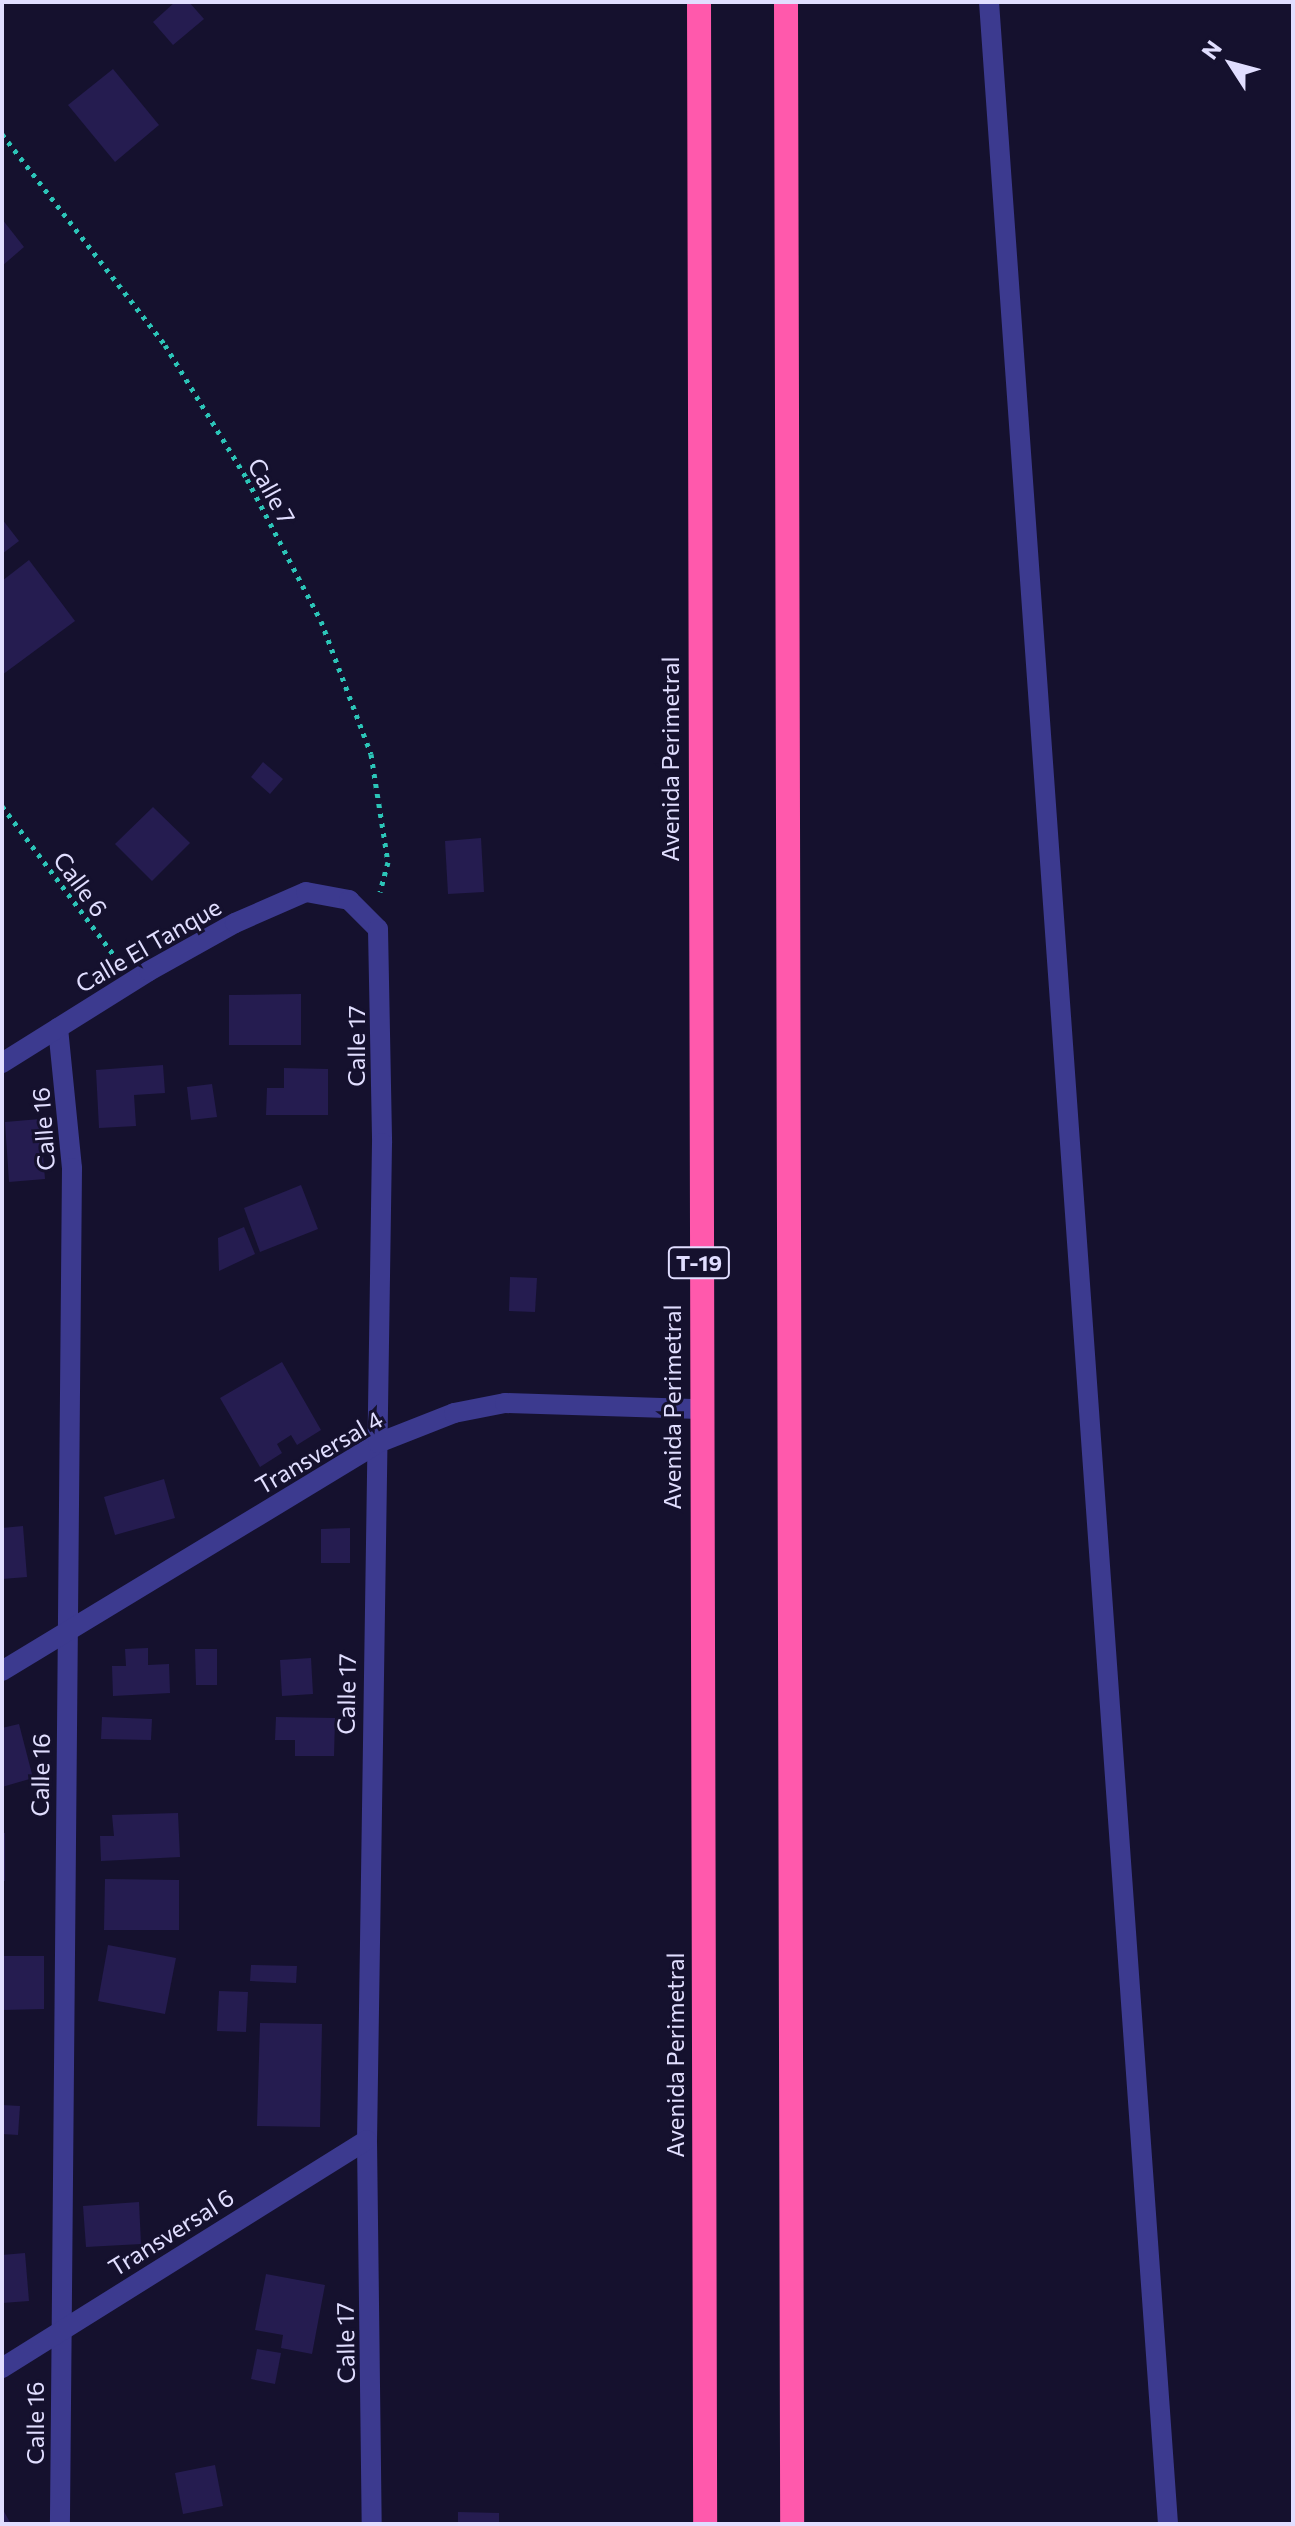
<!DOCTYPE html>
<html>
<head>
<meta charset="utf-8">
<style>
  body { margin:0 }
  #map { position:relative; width:1295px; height:2526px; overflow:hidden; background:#15112e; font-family:Commissioner,sans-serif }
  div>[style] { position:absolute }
  .building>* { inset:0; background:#251c50 }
  .path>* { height:5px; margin-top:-2.5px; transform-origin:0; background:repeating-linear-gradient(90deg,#2cc5b8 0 4px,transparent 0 10px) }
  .street>* { height:20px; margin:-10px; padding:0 10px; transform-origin:10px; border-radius:10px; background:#3c3a8f }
  .highway>* { height:24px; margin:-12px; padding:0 12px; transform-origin:12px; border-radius:12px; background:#ff59ac }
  span { translate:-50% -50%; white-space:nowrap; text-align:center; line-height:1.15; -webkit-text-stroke:6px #15112e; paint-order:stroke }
  .shield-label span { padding:2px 6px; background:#15112e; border:2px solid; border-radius:6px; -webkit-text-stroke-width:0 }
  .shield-label { font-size:22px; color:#e1deff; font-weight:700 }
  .street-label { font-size:24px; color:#e1deff }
  .frame { position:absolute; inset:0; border:4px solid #e1deff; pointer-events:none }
  .north { position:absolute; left:1191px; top:24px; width:80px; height:80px; -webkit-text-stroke:6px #15112e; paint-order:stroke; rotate:306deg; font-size:22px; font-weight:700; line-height:32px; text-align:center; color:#e1deff }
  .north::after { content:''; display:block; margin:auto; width:28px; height:36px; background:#e1deff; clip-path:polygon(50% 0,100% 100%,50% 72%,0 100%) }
</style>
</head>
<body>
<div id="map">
  <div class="building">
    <i style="clip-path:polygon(175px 2px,189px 2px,204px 19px,173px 45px,153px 22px)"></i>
    <i style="clip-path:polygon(113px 69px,159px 125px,115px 162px,68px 105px)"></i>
    <i style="clip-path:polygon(2px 219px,24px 247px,2px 266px)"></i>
    <i style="clip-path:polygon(2px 519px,19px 541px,2px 554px)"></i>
    <i style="clip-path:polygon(29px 560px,75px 621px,2px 675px,2px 581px)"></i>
    <i style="clip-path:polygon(263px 762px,283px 779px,270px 794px,251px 777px)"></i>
    <i style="clip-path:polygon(153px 807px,190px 843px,152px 881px,115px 844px)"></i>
    <i style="clip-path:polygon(481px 838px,484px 892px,448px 894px,445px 841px)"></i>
    <i style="clip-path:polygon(301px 994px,301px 1045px,229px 1045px,229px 995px)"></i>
    <i style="clip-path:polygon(163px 1065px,165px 1093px,134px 1095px,136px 1126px,99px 1128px,96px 1070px)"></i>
    <i style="clip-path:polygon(284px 1068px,328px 1069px,328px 1115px,266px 1115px,267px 1088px,284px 1088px)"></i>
    <i style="clip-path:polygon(212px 1084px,217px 1117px,191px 1120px,187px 1087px)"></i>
    <i style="clip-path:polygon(40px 1119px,45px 1179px,9px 1182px,5px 1122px)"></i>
    <i style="clip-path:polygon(301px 1185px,318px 1229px,260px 1252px,244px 1208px)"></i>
    <i style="clip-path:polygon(244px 1227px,255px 1254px,219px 1271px,218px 1238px)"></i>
    <i style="clip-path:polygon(510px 1277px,537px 1278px,535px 1312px,509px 1311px)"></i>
    <i style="clip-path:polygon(282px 1362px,321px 1430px,297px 1445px,291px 1435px,277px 1444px,282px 1453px,260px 1467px,220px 1398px)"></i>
    <i style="clip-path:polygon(164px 1479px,175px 1518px,115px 1535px,104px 1497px)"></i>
    <i style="clip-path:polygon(23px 1526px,27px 1577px,2px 1579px,2px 1528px)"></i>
    <i style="clip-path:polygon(350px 1528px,350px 1563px,321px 1563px,321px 1529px)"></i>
    <i style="clip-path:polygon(148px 1648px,148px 1665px,169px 1664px,170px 1693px,113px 1696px,112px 1666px,126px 1666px,125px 1649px)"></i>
    <i style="clip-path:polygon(195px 1649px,217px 1649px,217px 1685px,196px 1685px)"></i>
    <i style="clip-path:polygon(311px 1658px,313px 1694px,282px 1696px,280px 1660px)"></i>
    <i style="clip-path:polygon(102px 1717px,152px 1719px,151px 1740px,101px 1739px)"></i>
    <i style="clip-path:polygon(276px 1717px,335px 1718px,334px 1756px,295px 1756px,295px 1740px,275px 1740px)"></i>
    <i style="clip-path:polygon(19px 1724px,33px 1778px,2px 1787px,2px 1728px)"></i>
    <i style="clip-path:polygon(178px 1813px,180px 1857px,101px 1861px,100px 1836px,114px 1836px,112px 1815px)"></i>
    <i style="clip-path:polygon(2px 1833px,5px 1833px,5px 1881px,2px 1881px)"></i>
    <i style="clip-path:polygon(105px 1879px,179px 1880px,179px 1930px,104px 1930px)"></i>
    <i style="clip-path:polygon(108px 1945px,176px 1958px,165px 2014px,98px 2001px)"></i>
    <i style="clip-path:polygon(2px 1956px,44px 1956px,44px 2009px,2px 2010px)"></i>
    <i style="clip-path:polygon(251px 1965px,297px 1966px,296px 1983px,250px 1981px)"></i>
    <i style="clip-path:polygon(219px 1991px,248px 1992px,246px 2032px,217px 2031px)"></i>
    <i style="clip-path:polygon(260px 2023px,322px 2024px,320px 2127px,257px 2126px)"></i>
    <i style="clip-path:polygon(2px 2105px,20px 2106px,18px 2135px,2px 2134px)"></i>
    <i style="clip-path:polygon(139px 2202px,141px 2244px,86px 2247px,83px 2206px)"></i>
    <i style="clip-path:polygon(25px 2253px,29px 2301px,2px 2303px,2px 2255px)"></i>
    <i style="clip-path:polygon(266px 2274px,325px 2285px,312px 2354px,281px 2348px,283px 2335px,255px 2330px)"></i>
    <i style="clip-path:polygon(257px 2349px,281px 2353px,275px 2384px,251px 2379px)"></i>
    <i style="clip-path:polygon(215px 2465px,223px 2506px,183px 2514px,175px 2473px)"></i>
    <i style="clip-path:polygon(2px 2508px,11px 2524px,2px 2524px)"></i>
    <i style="clip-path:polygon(458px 2512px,499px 2513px,499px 2524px,458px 2524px)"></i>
  </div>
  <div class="path">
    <i style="left:2px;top:134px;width:267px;rotate:52.3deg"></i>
    <i style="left:165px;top:345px;width:157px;rotate:58.5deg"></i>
    <i style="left:247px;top:479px;width:160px;rotate:62.5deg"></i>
    <i style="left:321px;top:621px;width:142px;rotate:69.4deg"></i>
    <i style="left:371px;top:754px;width:109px;rotate:81.1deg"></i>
    <i style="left:388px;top:862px;width:31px;rotate:105deg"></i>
    <i style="left:2px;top:806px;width:190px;rotate:53.1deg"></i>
  </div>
  <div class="street">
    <i style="left:989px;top:2px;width:2528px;rotate:85.94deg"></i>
    <i style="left:58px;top:1028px;width:141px;rotate:84.3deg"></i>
    <i style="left:72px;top:1168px;width:1356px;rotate:90.51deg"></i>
    <i style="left:2px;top:1063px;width:173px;rotate:-32deg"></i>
    <i style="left:149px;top:971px;width:98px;rotate:-29.2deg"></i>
    <i style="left:235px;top:923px;width:77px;rotate:-23.6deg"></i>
    <i style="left:306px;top:892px;width:44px;rotate:10.5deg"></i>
    <i style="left:349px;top:900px;width:41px;rotate:45deg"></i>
    <i style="left:378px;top:929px;width:214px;rotate:88.9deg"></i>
    <i style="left:382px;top:1143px;width:997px;rotate:90.86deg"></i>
    <i style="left:367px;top:2140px;width:384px;rotate:89.3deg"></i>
    <i style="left:2px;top:1671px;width:440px;rotate:-31.2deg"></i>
    <i style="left:378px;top:1443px;width:82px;rotate:-21.5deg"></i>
    <i style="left:454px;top:1413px;width:52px;rotate:-11.1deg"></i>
    <i style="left:505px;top:1403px;width:195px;rotate:1.8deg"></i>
    <i style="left:2px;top:2368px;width:430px;rotate:-32deg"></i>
  </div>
  <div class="highway">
    <i style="left:699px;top:2px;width:2522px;rotate:89.86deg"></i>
    <i style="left:786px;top:2px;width:2522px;rotate:89.86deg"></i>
  </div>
  <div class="shield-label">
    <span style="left:699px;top:1263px">T-19</span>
  </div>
  <div class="street-label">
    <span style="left:272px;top:491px;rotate:61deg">Calle 7</span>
    <span style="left:670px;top:759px;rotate:-90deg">Avenida Perimetral</span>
    <span style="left:81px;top:884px;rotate:54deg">Calle 6</span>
    <span style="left:148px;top:945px;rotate:-30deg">Calle El Tanque</span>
    <span style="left:356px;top:1046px;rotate:-90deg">Calle 17</span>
    <span style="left:43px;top:1129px;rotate:-94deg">Calle 16</span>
    <span style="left:672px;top:1407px;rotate:-90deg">Avenida Perimetral</span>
    <span style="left:319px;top:1452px;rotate:-30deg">Transversal 4</span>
    <span style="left:346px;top:1694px;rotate:-89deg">Calle 17</span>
    <span style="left:40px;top:1775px;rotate:-89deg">Calle 16</span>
    <span style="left:675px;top:2055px;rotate:-90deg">Avenida Perimetral</span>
    <span style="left:171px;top:2232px;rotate:-32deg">Transversal 6</span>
    <span style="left:345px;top:2343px;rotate:-91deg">Calle 17</span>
    <span style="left:35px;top:2423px;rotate:-90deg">Calle 16</span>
  </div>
  <div class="frame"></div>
  <div class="north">N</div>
</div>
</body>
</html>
